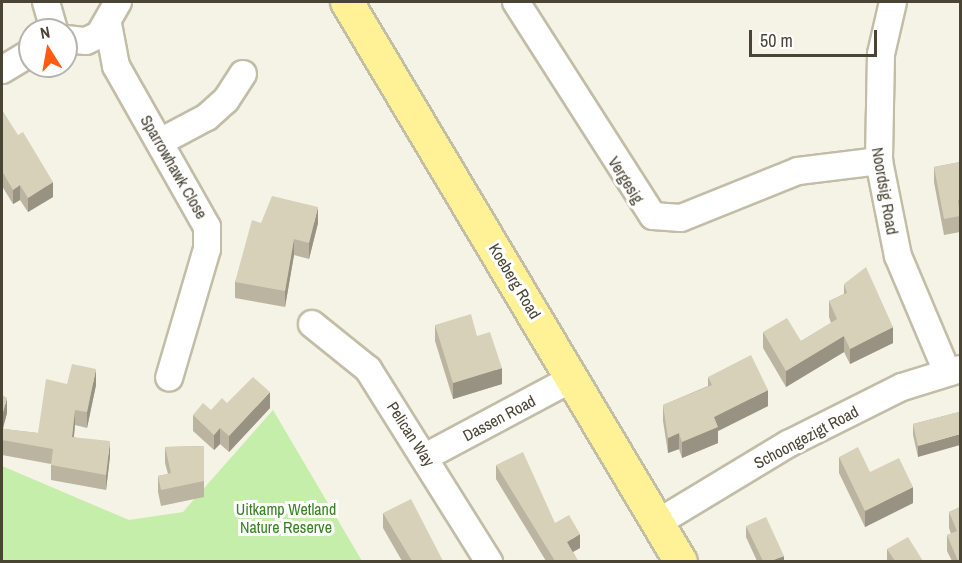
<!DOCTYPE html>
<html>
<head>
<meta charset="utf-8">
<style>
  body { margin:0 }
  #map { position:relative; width:962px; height:563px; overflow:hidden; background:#f5f3e6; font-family:"Archivo Narrow",sans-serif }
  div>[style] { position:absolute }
  .green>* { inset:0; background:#c4eeaa }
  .roads { filter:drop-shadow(2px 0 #c2bda7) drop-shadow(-2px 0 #c2bda7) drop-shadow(0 2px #c2bda7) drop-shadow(0 -2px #c2bda7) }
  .minor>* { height:26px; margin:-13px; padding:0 13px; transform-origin:13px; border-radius:13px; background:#fff }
  .major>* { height:32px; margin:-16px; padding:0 16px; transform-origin:16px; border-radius:16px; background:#fff195 }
  .wall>* { inset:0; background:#bab4a0 }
  .shaded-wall>* { inset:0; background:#979282 }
  .building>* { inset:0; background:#d8d1ba }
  span { translate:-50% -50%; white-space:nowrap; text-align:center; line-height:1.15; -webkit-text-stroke:6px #fff; paint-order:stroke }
  .street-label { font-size:16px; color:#494434 }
  .park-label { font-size:16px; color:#368220 }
  .frame { position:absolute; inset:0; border:3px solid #494434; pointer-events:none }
  .north { position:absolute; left:18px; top:18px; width:60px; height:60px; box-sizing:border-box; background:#fff; border:2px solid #b6b4ae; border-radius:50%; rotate:349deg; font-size:16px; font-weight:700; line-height:24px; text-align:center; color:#494434 }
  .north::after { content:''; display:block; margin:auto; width:21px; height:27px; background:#ff5b13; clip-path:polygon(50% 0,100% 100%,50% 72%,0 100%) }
  .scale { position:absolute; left:749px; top:30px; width:128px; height:27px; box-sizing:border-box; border:3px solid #494434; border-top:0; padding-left:8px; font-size:18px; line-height:21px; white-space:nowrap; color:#494434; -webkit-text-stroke:4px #fff; paint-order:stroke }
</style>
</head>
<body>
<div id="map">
  <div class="green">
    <i style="clip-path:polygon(273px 410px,362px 561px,2px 561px,2px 466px,129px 520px,183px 512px)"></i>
  </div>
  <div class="roads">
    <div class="minor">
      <i style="left:46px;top:2px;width:29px;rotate:74deg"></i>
      <i style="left:516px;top:2px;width:254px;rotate:57.4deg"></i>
      <i style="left:653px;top:216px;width:28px;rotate:4deg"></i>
      <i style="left:681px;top:218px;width:126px;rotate:-21.9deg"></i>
      <i style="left:798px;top:171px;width:82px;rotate:-7deg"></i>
      <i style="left:893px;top:2px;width:53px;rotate:103deg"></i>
      <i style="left:881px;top:54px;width:107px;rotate:91.1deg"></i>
      <i style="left:879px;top:161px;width:97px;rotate:78.7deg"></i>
      <i style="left:898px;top:256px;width:126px;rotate:67.1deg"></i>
      <i style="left:108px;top:24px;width:43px;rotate:79.2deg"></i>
      <i style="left:116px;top:66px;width:185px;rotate:60.5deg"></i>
      <i style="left:207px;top:227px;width:22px;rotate:90deg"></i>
      <i style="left:207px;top:249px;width:134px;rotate:106.4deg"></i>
      <i style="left:66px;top:39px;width:20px;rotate:6deg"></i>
      <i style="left:86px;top:41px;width:14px;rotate:-25deg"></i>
      <i style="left:99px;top:35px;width:38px;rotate:-60deg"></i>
      <i style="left:2px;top:70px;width:33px;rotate:-31deg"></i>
      <i style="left:160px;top:142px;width:53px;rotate:-28deg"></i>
      <i style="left:207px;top:117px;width:25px;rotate:-42deg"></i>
      <i style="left:226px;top:100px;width:31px;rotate:-57deg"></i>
      <i style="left:312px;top:324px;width:72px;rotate:38.8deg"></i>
      <i style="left:368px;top:369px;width:228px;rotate:57.9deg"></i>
      <i style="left:427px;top:456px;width:163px;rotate:-28.1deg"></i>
      <i style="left:659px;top:522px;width:151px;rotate:-31.2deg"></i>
      <i style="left:788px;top:444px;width:127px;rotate:-26.6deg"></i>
      <i style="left:902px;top:387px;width:61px;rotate:-17.2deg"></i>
    </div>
    <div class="major">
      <i style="left:347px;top:2px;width:652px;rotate:59.19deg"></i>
    </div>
  </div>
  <div class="wall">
    <i style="clip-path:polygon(2px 110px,53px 197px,28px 212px,20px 200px,13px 204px,2px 186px)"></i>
    <i style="clip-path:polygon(960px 162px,960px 232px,944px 235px,934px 182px,934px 167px)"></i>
    <i style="clip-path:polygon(261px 223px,318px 223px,309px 259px,294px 255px,285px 307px,235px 298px,235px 282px)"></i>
    <i style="clip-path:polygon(844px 284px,893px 343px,850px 364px,844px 352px,786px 387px,763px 348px,763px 332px,801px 341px,831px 323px,829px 317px,829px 301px,844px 294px)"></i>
    <i style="clip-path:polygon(435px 325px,477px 336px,502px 384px,453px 399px,435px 341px)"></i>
    <i style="clip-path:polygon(708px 377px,768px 406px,718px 431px,718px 443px,682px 458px,679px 449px,668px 453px,663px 421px,663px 405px,708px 386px)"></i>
    <i style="clip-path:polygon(67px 384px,96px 385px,87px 428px,75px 425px,74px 437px,110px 456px,106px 490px,51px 480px,51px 464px,2px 455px,2px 395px,7px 413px,3px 427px,4px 429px,38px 433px)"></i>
    <i style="clip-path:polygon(227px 403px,270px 408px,229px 452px,220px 444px,214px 450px,193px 431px,193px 415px,211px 410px)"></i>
    <i style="clip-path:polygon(959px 412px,918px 457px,913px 435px,913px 424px)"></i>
    <i style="clip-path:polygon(204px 446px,204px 497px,161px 506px,158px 492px,158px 476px,168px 474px,165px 463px,165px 447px)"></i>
    <i style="clip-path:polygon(839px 457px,913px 503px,865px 527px,839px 473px)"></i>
    <i style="clip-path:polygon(496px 465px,580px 548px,573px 552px,578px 561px,546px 561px,496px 479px)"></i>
    <i style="clip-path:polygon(960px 507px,960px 561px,952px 561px,947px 551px,947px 535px,951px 534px,949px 528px,949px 512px)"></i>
    <i style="clip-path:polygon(383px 513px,443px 561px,402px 561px,383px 528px)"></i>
    <i style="clip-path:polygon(746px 526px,784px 561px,757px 561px,746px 537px)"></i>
    <i style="clip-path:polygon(887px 549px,923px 561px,887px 561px)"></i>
  </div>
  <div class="shaded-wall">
    <i style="clip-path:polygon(53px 182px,53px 197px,28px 212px,28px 198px)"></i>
    <i style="clip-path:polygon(20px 185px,20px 200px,13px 204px,13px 190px)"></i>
    <i style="clip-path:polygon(318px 207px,318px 223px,309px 259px,309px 243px)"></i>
    <i style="clip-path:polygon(294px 239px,294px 255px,285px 307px,285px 291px)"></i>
    <i style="clip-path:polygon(893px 327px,893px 343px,850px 364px,850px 349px)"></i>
    <i style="clip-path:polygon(844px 336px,844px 352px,786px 387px,786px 371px)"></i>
    <i style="clip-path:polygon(502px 368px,502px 384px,453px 399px,453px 383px)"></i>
    <i style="clip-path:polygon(96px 369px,96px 385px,87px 428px,87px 412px)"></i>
    <i style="clip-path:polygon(768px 390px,768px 406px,718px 431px,718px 443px,682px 458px,682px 442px,714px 417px)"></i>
    <i style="clip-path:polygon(270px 392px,270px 408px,229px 452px,229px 436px)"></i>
    <i style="clip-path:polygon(7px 398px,7px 413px,2px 432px,2px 416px)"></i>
    <i style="clip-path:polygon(75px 410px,75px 425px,72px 452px,72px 437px)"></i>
    <i style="clip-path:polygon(220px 428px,220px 444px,214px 450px,214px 435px)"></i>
    <i style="clip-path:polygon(679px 433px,679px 449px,668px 453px,668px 438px)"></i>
    <i style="clip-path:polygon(960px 434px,960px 445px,918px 457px,918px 446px)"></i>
    <i style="clip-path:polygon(110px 441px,110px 456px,106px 490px,106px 475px)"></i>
    <i style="clip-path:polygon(913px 487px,913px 503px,865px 527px,865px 511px)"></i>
    <i style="clip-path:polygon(580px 534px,580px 548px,567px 555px,567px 542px)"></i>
    <i style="clip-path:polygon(784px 556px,784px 561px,771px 561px)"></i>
  </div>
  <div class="building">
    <i style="clip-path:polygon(2px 110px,18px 135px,23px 132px,53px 182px,28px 198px,20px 185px,13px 190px,2px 171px)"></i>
    <i style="clip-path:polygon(960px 162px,960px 200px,958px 200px,960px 216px,944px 219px,934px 167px)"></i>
    <i style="clip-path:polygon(272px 196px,318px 207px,309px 243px,294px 239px,285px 291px,235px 282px,252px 220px,261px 223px)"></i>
    <i style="clip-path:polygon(866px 267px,893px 327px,850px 349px,844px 336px,786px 371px,763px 332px,787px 318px,801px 341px,837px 319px,829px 301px,847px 293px,844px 284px)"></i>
    <i style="clip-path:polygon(471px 314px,477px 336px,490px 332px,502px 368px,453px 383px,435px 325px)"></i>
    <i style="clip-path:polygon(751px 355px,768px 390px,714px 417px,718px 427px,682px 442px,679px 433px,668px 438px,663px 405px,712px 385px,708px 377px)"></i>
    <i style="clip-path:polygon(72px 364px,96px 369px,87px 412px,75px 410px,72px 437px,110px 441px,106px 475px,51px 465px,53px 449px,2px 440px,2px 425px,4px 429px,38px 433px,46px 379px,67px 384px)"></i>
    <i style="clip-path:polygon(253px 377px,270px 392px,229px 436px,220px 428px,214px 435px,193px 415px,203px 403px,211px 410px,222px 398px,227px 403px)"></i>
    <i style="clip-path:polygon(2px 395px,7px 398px,2px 416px)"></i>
    <i style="clip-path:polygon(959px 412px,960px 419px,960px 434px,918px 446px,913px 424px)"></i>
    <i style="clip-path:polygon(204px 446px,204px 481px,161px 490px,158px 476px,171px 473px,165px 447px)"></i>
    <i style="clip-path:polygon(858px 447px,870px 472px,899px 458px,913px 487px,865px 511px,839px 457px)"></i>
    <i style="clip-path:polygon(523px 452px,555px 523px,569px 515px,580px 534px,567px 542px,578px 561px,555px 561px,496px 465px)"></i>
    <i style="clip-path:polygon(411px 499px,443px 561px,412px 561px,383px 513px)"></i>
    <i style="clip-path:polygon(960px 507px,960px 561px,958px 561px,947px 535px,957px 531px,949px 512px)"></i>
    <i style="clip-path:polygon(766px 517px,784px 556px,771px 561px,763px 561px,746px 526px)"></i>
    <i style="clip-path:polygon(908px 537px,923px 561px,895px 561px,887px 549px)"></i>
  </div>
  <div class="street-label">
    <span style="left:174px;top:167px;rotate:60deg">Sparrowhawk Close</span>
    <span style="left:626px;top:180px;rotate:58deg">Vergesig</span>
    <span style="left:885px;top:191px;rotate:80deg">Noordsig Road</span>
    <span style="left:515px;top:281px;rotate:59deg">Koeberg Road</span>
    <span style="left:499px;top:418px;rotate:-28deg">Dassen Road</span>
    <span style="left:411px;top:434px;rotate:57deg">Pelican Way</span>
    <span style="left:806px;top:437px;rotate:-28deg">Schoongezigt Road</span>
  </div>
  <div class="park-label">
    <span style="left:286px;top:518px">Uitkamp Wetland<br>Nature Reserve</span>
  </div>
  <div class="frame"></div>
  <div class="north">N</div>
  <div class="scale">50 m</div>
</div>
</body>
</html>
